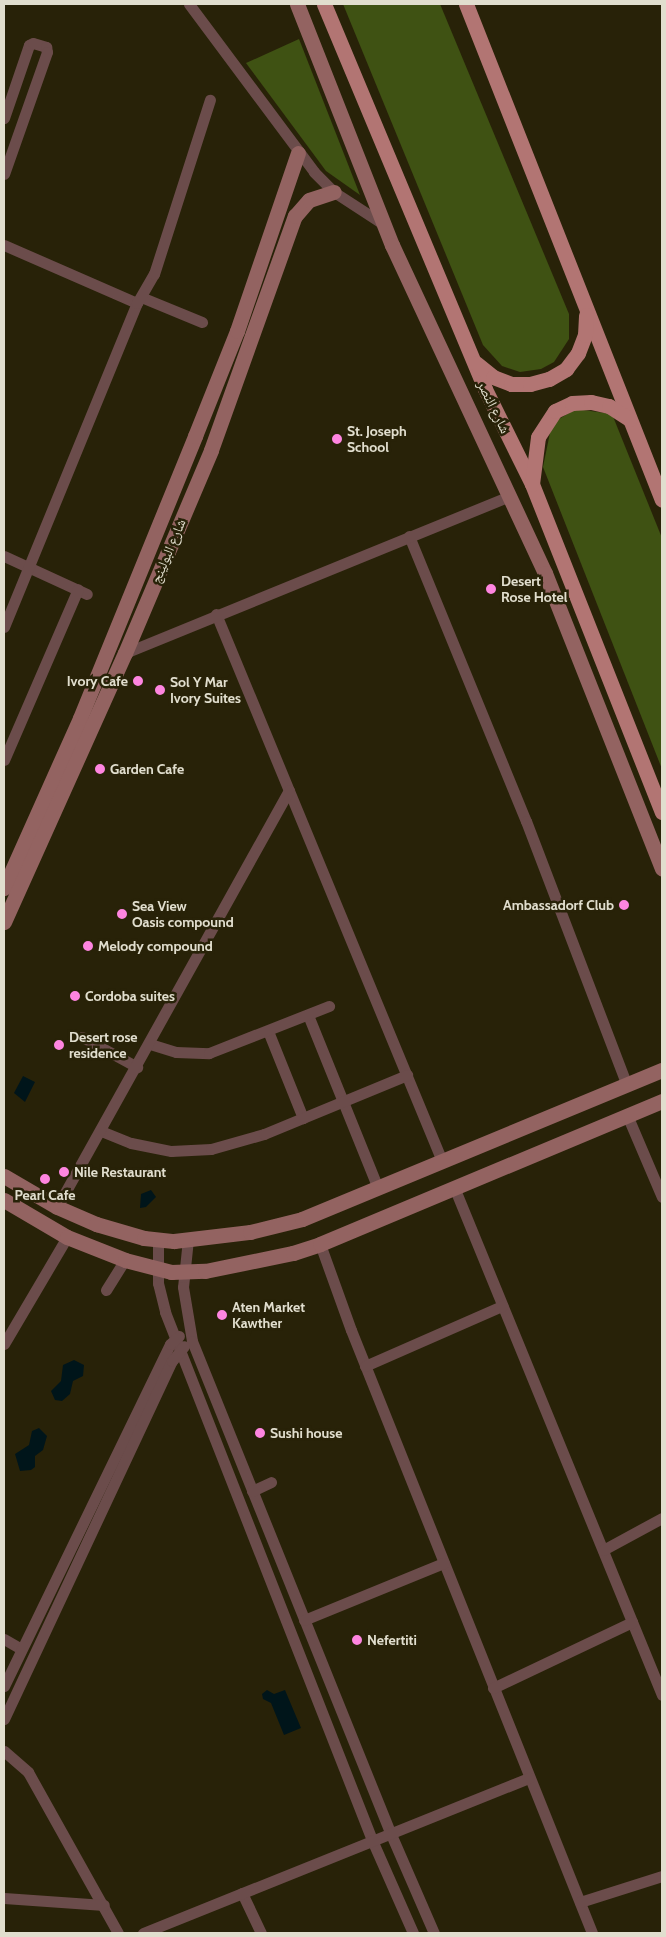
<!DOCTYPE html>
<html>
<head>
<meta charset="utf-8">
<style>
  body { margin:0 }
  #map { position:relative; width:666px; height:1937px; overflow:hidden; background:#282208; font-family:Cabin,"Noto Naskh Arabic",sans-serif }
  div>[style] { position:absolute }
  .green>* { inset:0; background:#3f5213 }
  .water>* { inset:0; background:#00151a }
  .street>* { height:11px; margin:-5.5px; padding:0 5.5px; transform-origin:5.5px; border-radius:5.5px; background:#6b4c4b }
  .secondary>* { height:15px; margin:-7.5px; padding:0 7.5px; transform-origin:7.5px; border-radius:7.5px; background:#936361 }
  .primary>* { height:15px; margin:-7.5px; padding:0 7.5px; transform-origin:7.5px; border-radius:7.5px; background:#b27573 }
  .dots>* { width:14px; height:14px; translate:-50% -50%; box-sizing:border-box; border:2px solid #282208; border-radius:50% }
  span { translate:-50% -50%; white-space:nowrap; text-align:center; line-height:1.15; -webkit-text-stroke:5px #282208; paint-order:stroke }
  .street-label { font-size:14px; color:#e1dece }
  .poi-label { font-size:14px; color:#e1dece; font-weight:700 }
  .left { translate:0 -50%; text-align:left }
  .right { translate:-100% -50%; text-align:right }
  .frame { position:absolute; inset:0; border:5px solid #e1dece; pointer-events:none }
</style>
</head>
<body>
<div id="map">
  <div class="green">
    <i style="clip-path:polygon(343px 4px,440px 4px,569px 314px,569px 339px,554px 362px,541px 369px,520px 372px,502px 366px,483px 345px)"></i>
    <i style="clip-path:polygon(299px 39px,360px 195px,326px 171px,246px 63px)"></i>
    <i style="clip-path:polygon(576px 409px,612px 414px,662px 538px,662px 769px,543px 467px,552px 423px)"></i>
  </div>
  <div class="water">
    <i style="clip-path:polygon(23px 1076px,35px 1082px,25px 1102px,14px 1093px)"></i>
    <i style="clip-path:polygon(151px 1190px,156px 1197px,146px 1207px,140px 1208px,141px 1194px)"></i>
    <i style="clip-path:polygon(74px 1360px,84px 1365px,83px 1376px,73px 1381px,70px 1394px,62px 1401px,55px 1400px,51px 1391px,61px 1381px,63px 1365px)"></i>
    <i style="clip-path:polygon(39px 1428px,47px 1436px,43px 1450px,35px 1456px,35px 1467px,31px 1470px,20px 1471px,15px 1454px,29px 1445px,32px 1431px)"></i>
    <i style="clip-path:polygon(267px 1690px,274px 1694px,285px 1690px,301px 1728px,284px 1735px,271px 1703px,263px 1699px,262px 1694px)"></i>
  </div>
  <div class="street">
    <i style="left:189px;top:4px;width:209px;rotate:53.3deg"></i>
    <i style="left:314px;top:172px;width:28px;rotate:45deg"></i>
    <i style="left:334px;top:192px;width:59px;rotate:33.1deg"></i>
    <i style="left:4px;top:118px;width:77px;rotate:-71.1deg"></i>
    <i style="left:29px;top:45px;width:4px;rotate:-27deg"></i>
    <i style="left:33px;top:43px;width:14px;rotate:17deg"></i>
    <i style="left:46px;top:47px;width:5px;rotate:79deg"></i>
    <i style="left:47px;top:52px;width:129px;rotate:109.4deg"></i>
    <i style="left:4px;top:245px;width:145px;rotate:23.6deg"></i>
    <i style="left:141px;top:297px;width:66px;rotate:22.3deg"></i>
    <i style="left:409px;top:536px;width:308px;rotate:67.7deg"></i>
    <i style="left:526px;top:821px;width:283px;rotate:69.1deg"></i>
    <i style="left:4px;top:556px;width:91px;rotate:24.6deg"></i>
    <i style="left:216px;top:614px;width:592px;rotate:67.55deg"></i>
    <i style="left:4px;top:627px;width:350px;rotate:-67.7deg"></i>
    <i style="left:137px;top:303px;width:34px;rotate:-60deg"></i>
    <i style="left:154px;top:274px;width:183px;rotate:-72.2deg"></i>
    <i style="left:125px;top:653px;width:416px;rotate:-22.2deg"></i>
    <i style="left:4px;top:760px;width:186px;rotate:-66.6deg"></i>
    <i style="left:308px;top:1015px;width:187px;rotate:68deg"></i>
    <i style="left:268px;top:1031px;width:94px;rotate:68.1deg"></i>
    <i style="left:82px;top:1037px;width:63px;rotate:28.6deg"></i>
    <i style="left:150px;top:1044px;width:27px;rotate:17deg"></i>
    <i style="left:176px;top:1052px;width:33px;rotate:2deg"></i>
    <i style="left:209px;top:1053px;width:129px;rotate:-21.4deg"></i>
    <i style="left:627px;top:1115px;width:89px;rotate:66.9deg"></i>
    <i style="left:101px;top:1131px;width:32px;rotate:22deg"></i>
    <i style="left:131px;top:1143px;width:41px;rotate:11.3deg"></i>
    <i style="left:171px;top:1151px;width:40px;rotate:-2.9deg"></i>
    <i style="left:211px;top:1149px;width:55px;rotate:-15.8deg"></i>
    <i style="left:264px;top:1134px;width:155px;rotate:-22.4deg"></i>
    <i style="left:454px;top:1187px;width:549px;rotate:67.73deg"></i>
    <i style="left:57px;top:1207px;width:477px;rotate:-60.9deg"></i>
    <i style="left:188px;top:1239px;width:48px;rotate:95.9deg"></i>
    <i style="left:183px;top:1287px;width:55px;rotate:80.5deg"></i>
    <i style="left:192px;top:1341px;width:529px;rotate:68.04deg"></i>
    <i style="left:390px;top:1832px;width:110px;rotate:66.5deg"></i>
    <i style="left:158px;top:1240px;width:43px;rotate:90deg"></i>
    <i style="left:158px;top:1283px;width:30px;rotate:76deg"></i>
    <i style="left:165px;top:1312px;width:567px;rotate:68.59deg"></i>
    <i style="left:372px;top:1840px;width:102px;rotate:66.2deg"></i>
    <i style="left:320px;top:1244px;width:91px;rotate:70.2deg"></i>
    <i style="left:351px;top:1330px;width:649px;rotate:68.21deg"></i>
    <i style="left:106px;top:1290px;width:36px;rotate:-58deg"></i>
    <i style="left:4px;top:1344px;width:124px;rotate:-59.5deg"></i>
    <i style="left:365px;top:1366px;width:150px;rotate:-23.7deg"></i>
    <i style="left:252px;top:1491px;width:21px;rotate:-25deg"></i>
    <i style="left:603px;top:1550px;width:67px;rotate:-28.5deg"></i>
    <i style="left:304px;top:1620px;width:151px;rotate:-22.2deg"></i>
    <i style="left:4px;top:1639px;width:20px;rotate:30deg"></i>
    <i style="left:4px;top:1686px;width:380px;rotate:-64.1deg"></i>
    <i style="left:170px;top:1344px;width:12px;rotate:-42deg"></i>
    <i style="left:493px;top:1688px;width:154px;rotate:-25.4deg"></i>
    <i style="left:4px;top:1719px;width:395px;rotate:-64.9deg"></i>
    <i style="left:172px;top:1361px;width:19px;rotate:-51deg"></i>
    <i style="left:4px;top:1751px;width:32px;rotate:41deg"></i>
    <i style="left:28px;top:1772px;width:184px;rotate:60.8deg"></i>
    <i style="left:242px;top:1893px;width:44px;rotate:64.6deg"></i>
    <i style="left:4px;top:1898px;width:100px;rotate:4deg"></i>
    <i style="left:580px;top:1902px;width:86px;rotate:-17.6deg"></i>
    <i style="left:143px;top:1933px;width:416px;rotate:-21.9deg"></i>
  </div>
  <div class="secondary">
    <i style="left:297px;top:4px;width:259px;rotate:68.5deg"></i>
    <i style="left:392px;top:245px;width:362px;rotate:65deg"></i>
    <i style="left:545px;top:573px;width:318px;rotate:68.4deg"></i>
    <i style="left:4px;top:888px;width:186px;rotate:-65.9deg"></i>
    <i style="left:80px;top:718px;width:305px;rotate:-67.8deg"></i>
    <i style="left:195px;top:436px;width:113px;rotate:-68.2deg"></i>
    <i style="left:237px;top:331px;width:188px;rotate:-71.1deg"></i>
    <i style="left:4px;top:922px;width:295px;rotate:-65.8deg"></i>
    <i style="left:125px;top:653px;width:220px;rotate:-67deg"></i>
    <i style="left:211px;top:450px;width:249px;rotate:-70.3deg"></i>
    <i style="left:295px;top:216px;width:21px;rotate:-49deg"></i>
    <i style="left:309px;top:200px;width:26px;rotate:-18deg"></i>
    <i style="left:4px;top:1176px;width:61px;rotate:30.3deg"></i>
    <i style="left:57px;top:1207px;width:43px;rotate:23.6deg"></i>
    <i style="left:96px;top:1224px;width:50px;rotate:16.3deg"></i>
    <i style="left:144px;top:1238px;width:30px;rotate:6deg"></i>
    <i style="left:174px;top:1241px;width:77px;rotate:-6.8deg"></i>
    <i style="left:250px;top:1232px;width:54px;rotate:-14deg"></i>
    <i style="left:302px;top:1219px;width:390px;rotate:-22.5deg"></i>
    <i style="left:4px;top:1200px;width:73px;rotate:30.4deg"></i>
    <i style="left:67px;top:1237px;width:62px;rotate:21.6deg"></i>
    <i style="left:125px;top:1260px;width:48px;rotate:14.6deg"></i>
    <i style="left:171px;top:1272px;width:34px;rotate:-2deg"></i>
    <i style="left:205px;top:1271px;width:90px;rotate:-11.6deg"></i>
    <i style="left:293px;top:1253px;width:28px;rotate:-18deg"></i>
    <i style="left:320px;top:1244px;width:371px;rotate:-22.7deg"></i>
  </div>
  <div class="primary">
    <i style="left:324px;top:4px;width:417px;rotate:67.3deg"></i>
    <i style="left:485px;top:389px;width:106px;rotate:63.7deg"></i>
    <i style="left:532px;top:484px;width:353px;rotate:68.4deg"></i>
    <i style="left:466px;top:4px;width:533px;rotate:68.44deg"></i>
    <i style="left:476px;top:363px;width:22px;rotate:39deg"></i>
    <i style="left:493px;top:377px;width:19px;rotate:21deg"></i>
    <i style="left:511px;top:384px;width:19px"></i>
    <i style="left:530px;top:384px;width:20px;rotate:-15deg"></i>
    <i style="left:549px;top:379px;width:20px;rotate:-30deg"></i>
    <i style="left:566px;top:369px;width:20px;rotate:-53deg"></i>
    <i style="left:578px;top:353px;width:19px;rotate:-69deg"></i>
    <i style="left:585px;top:335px;width:20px;rotate:-87deg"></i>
    <i style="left:532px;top:484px;width:47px;rotate:-82.7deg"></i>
    <i style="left:538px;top:437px;width:31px;rotate:-57deg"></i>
    <i style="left:555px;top:411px;width:19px;rotate:-25deg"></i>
    <i style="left:572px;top:403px;width:19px;rotate:-3deg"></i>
    <i style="left:591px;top:402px;width:18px;rotate:13deg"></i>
    <i style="left:609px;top:406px;width:24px;rotate:33deg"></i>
  </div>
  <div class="dots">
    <i style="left:337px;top:439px;background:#fe85e0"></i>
    <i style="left:491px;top:589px;background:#fe85e0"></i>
    <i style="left:138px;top:681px;background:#fe85e0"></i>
    <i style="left:160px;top:690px;background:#fe85e0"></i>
    <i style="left:100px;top:769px;background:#fe85e0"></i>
    <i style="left:624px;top:905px;background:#fe85e0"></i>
    <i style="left:122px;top:914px;background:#fe85e0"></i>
    <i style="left:88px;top:946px;background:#fe85e0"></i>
    <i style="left:75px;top:996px;background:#fe85e0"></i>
    <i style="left:59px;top:1045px;background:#fe85e0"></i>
    <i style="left:64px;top:1172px;background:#fe85e0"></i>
    <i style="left:45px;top:1179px;background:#fe85e0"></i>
    <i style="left:222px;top:1315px;background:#fe85e0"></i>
    <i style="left:260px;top:1433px;background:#fe85e0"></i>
    <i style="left:357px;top:1640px;background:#fe85e0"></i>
  </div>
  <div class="street-label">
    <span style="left:494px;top:407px;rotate:64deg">شارع النصر</span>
    <span style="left:168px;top:551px;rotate:-67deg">شارع البولينج</span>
  </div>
  <div class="poi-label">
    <span class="left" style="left:347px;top:439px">St. Joseph<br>School</span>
    <span class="left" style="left:501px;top:589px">Desert<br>Rose Hotel</span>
    <span class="right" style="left:128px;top:681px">Ivory Cafe</span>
    <span class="left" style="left:170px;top:690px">Sol Y Mar<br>Ivory Suites</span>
    <span class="left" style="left:110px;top:769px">Garden Cafe</span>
    <span class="right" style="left:614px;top:905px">Ambassadorf Club</span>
    <span class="left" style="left:132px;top:914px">Sea View<br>Oasis compound</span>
    <span class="left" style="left:98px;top:946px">Melody compound</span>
    <span class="left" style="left:85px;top:996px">Cordoba suites</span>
    <span class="left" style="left:69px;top:1045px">Desert rose<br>residence</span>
    <span class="left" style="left:74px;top:1172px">Nile Restaurant</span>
    <span style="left:45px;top:1195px">Pearl Cafe</span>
    <span class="left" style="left:232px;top:1315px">Aten Market<br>Kawther</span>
    <span class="left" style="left:270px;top:1433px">Sushi house</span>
    <span class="left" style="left:367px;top:1640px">Nefertiti</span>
  </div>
  <div class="frame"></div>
</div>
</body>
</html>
